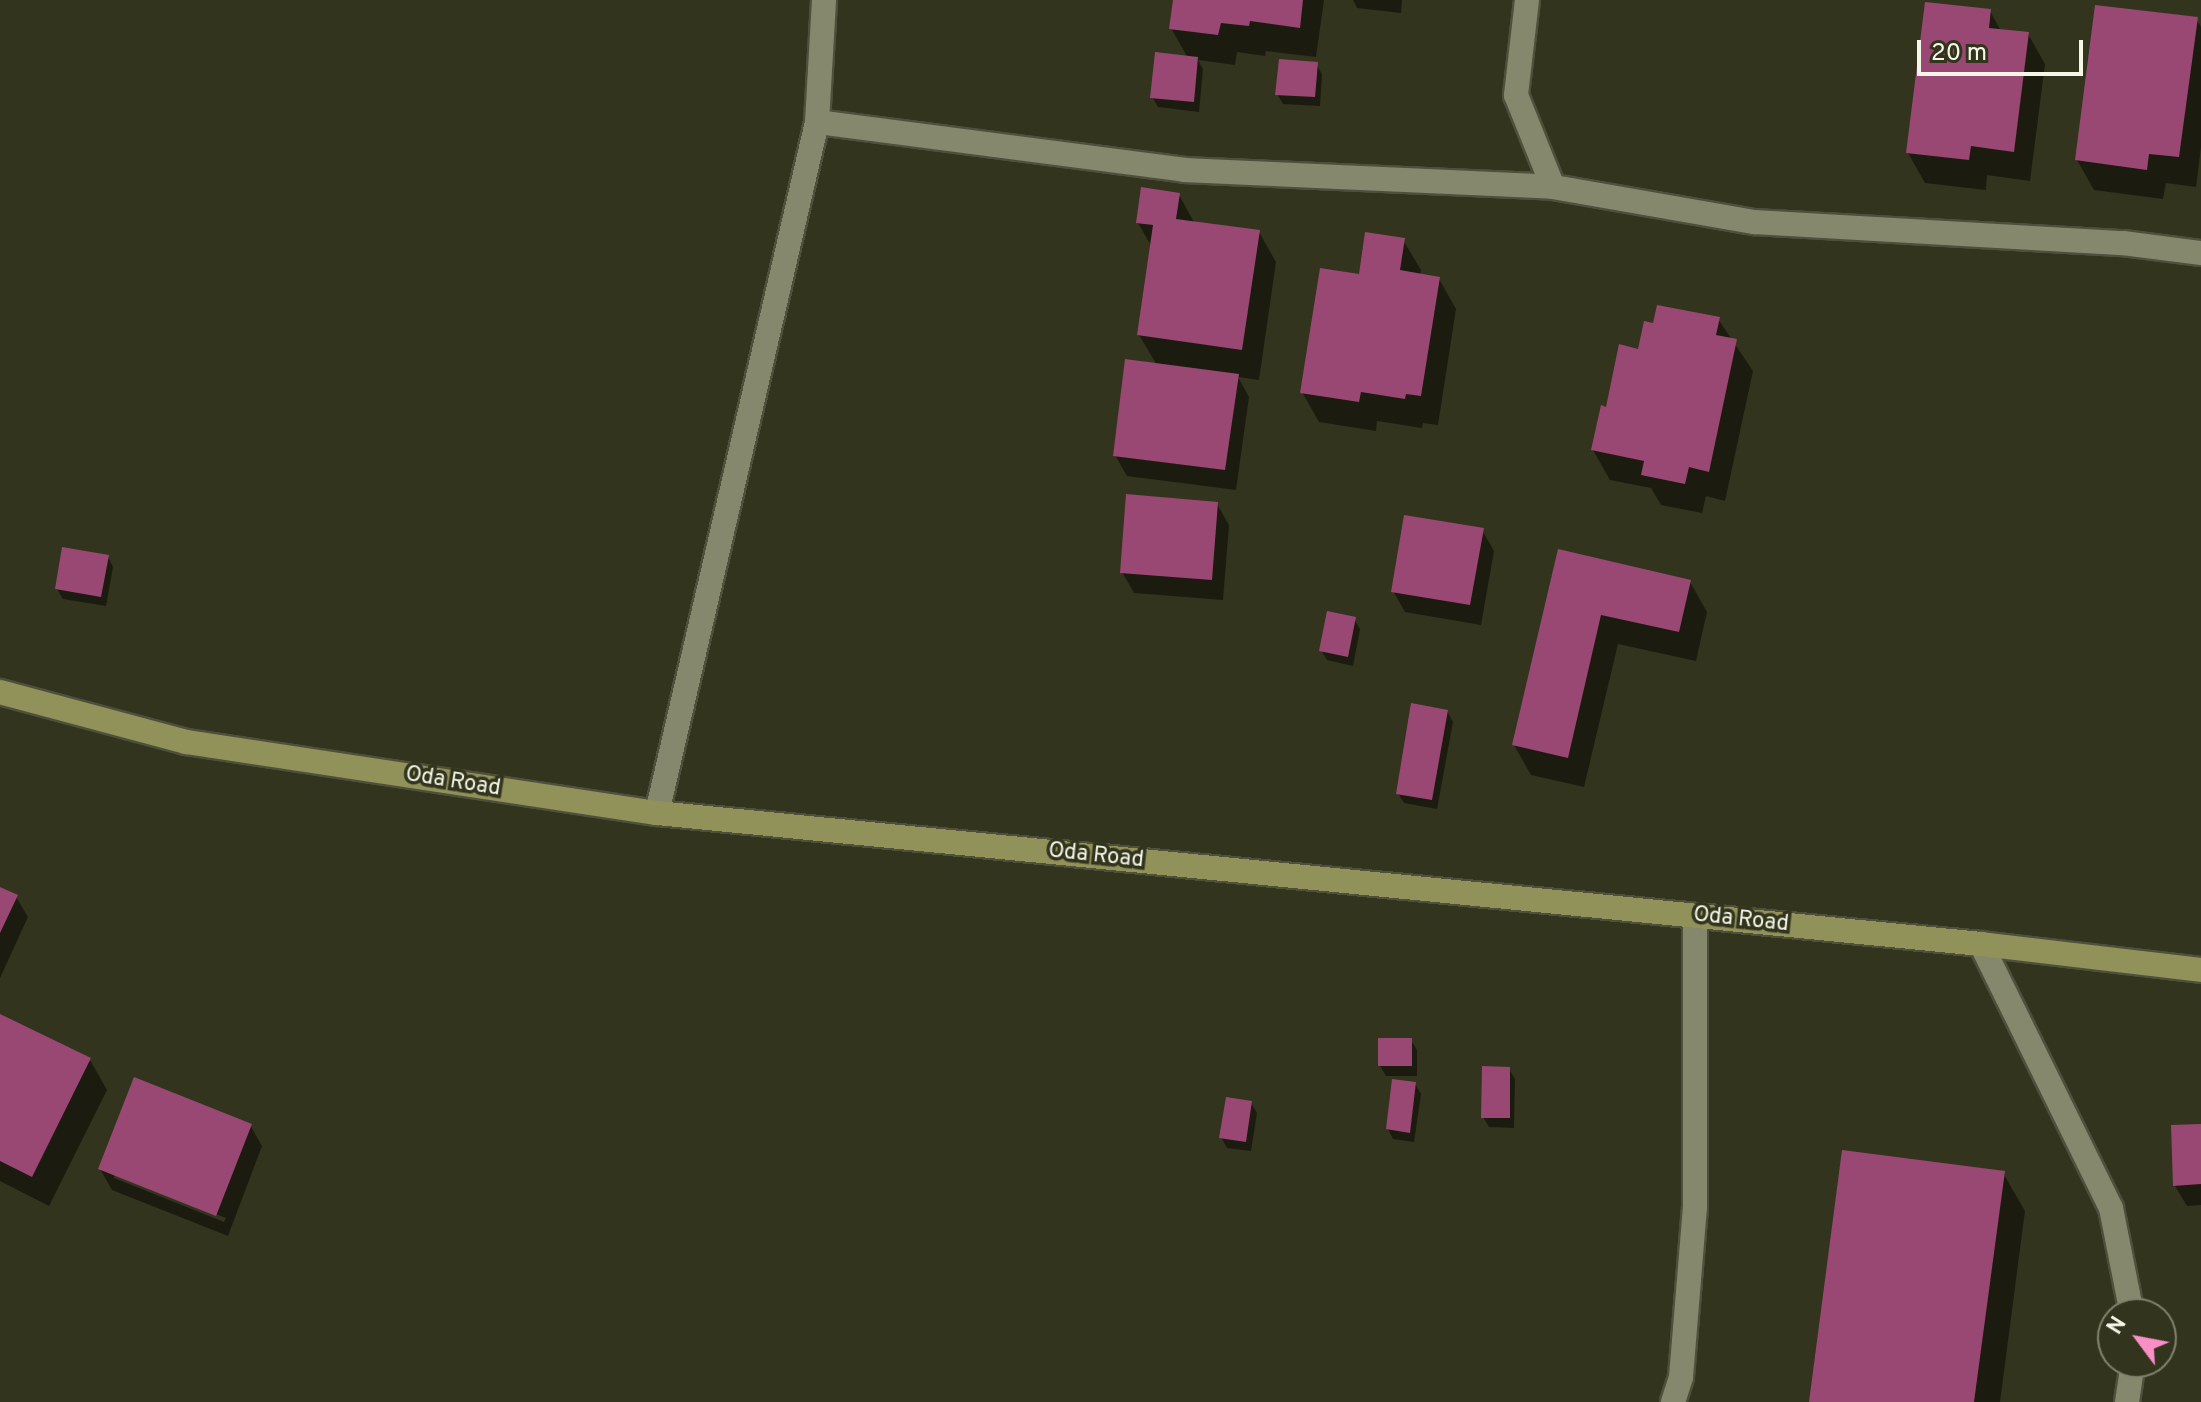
<!DOCTYPE html>
<html>
<head>
<meta charset="utf-8">
<style>
  body { margin:0 }
  #map { position:relative; width:2201px; height:1402px; overflow:hidden; background:#33341d; font-family:Overpass,sans-serif }
  div>[style] { position:absolute }
  .shadow>* { inset:0; background:#0007 }
  .building>* { inset:0; background:#994874 }
  .roads { filter:drop-shadow(2px 0 #4f503c) drop-shadow(-2px 0 #4f503c) drop-shadow(0 2px #4f503c) drop-shadow(0 -2px #4f503c) }
  .street>* { height:24px; margin:-12px; padding:0 12px; transform-origin:12px; border-radius:12px; background:#86886e }
  .secondary>* { height:24px; margin:-12px; padding:0 12px; transform-origin:12px; border-radius:12px; background:#90925a }
  span { translate:-50% -50%; white-space:nowrap; text-align:center; line-height:1.15; -webkit-text-stroke:7px #33341d; paint-order:stroke }
  .street-label { font-size:22px; color:#f4f6e7 }
  .north { position:absolute; left:2097px; top:1298px; width:80px; height:80px; box-sizing:border-box; background:#33341d; border:2px solid #80826e; border-radius:50%; rotate:302deg; font-size:22px; font-weight:700; line-height:32px; text-align:center; color:#f4f6e7 }
  .north::after { content:''; display:block; margin:auto; width:28px; height:36px; background:#fa8fc7; clip-path:polygon(50% 0,100% 100%,50% 72%,0 100%) }
  .scale { position:absolute; left:1917px; top:40px; width:166px; height:36px; box-sizing:border-box; border:4px solid #f4f6e7; border-top:0; padding-left:10px; font-size:24px; line-height:28px; white-space:nowrap; color:#f4f6e7; -webkit-text-stroke:6px #33341d; paint-order:stroke }
</style>
</head>
<body>
<div id="map">
  <div class="shadow">
    <i style="clip-path:polygon(1175px 0,1324px 0,1316px 57px,1266px 51px,1265px 56px,1237px 52px,1235px 65px,1198px 60px,1203px 69px,1199px 112px,1158px 107px,1152px 97px,1188px 58px,1171px 28px)"></i>
    <i style="clip-path:polygon(1353px 0,1402px 0,1401px 13px,1357px 8px)"></i>
    <i style="clip-path:polygon(1990px 11px,2001px 31px,2028px 34px,2045px 64px,2030px 181px,1987px 175px,1986px 190px,1925px 183px,1908px 153px)"></i>
    <i style="clip-path:polygon(2196px 19px,2201px 27px,2201px 147px,2196px 187px,2166px 183px,2163px 199px,2094px 190px,2077px 160px)"></i>
    <i style="clip-path:polygon(1316px 64px,1322px 74px,1320px 106px,1283px 104px,1277px 94px)"></i>
    <i style="clip-path:polygon(1179px 195px,1195px 224px,1259px 232px,1276px 262px,1259px 380px,1238px 377px,1249px 397px,1236px 490px,1127px 476px,1115px 455px,1157px 365px,1139px 335px,1152px 247px,1138px 223px)"></i>
    <i style="clip-path:polygon(1403px 240px,1421px 270px,1420px 276px,1439px 279px,1456px 309px,1438px 425px,1423px 423px,1422px 428px,1377px 421px,1376px 431px,1319px 422px,1302px 392px,1360px 276px)"></i>
    <i style="clip-path:polygon(1718px 319px,1753px 371px,1725px 501px,1706px 496px,1702px 513px,1661px 505px,1651px 488px,1610px 480px,1593px 450px,1608px 409px,1640px 351px)"></i>
    <i style="clip-path:polygon(1217px 504px,1229px 525px,1223px 600px,1134px 593px,1122px 572px)"></i>
    <i style="clip-path:polygon(1482px 530px,1494px 551px,1481px 625px,1405px 612px,1393px 591px)"></i>
    <i style="clip-path:polygon(1559px 551px,1690px 582px,1707px 612px,1696px 661px,1618px 644px,1584px 787px,1531px 775px,1514px 745px)"></i>
    <i style="clip-path:polygon(108px 557px,113px 567px,106px 606px,63px 599px,57px 589px)"></i>
    <i style="clip-path:polygon(1354px 619px,1360px 629px,1353px 666px,1327px 660px,1321px 650px)"></i>
    <i style="clip-path:polygon(1447px 711px,1453px 722px,1437px 809px,1404px 803px,1398px 793px)"></i>
    <i style="clip-path:polygon(0 889px,16px 897px,28px 917px,0 978px)"></i>
    <i style="clip-path:polygon(0 1016px,90px 1060px,107px 1090px,49px 1206px,0 1181px)"></i>
    <i style="clip-path:polygon(1411px 1040px,1417px 1050px,1417px 1076px,1386px 1076px,1380px 1066px)"></i>
    <i style="clip-path:polygon(1509px 1069px,1515px 1079px,1514px 1128px,1489px 1127px,1483px 1117px)"></i>
    <i style="clip-path:polygon(1415px 1084px,1421px 1094px,1414px 1142px,1393px 1139px,1388px 1129px)"></i>
    <i style="clip-path:polygon(1251px 1103px,1257px 1113px,1251px 1151px,1227px 1148px,1221px 1137px)"></i>
    <i style="clip-path:polygon(evenodd,250px 1125px,262px 1146px,228px 1236px,112px 1190px,100px 1169px,250px 1125px,114px 1174px,226px 1218px,224px 1222px,114px 1178px,114px 1174px)"></i>
    <i style="clip-path:polygon(2201px 1126px,2201px 1205px,2187px 1206px,2175px 1186px)"></i>
    <i style="clip-path:polygon(2003px 1173px,2025px 1211px,2000px 1402px,1811px 1402px)"></i>
  </div>
  <div class="building">
    <i style="clip-path:polygon(1173px 0,1303px 0,1300px 28px,1250px 21px,1249px 26px,1221px 23px,1218px 35px,1169px 29px)"></i>
    <i style="clip-path:polygon(1925px 2px,1991px 9px,1989px 28px,2029px 32px,2014px 152px,1971px 146px,1969px 160px,1906px 153px)"></i>
    <i style="clip-path:polygon(2095px 5px,2198px 17px,2179px 157px,2149px 154px,2147px 170px,2075px 160px)"></i>
    <i style="clip-path:polygon(1155px 52px,1198px 57px,1194px 102px,1150px 98px)"></i>
    <i style="clip-path:polygon(1279px 59px,1318px 62px,1315px 97px,1275px 95px)"></i>
    <i style="clip-path:polygon(1141px 187px,1180px 193px,1176px 219px,1260px 230px,1242px 350px,1137px 335px,1153px 225px,1136px 223px)"></i>
    <i style="clip-path:polygon(1365px 232px,1405px 238px,1400px 270px,1440px 277px,1421px 396px,1406px 394px,1405px 399px,1361px 392px,1359px 402px,1300px 393px,1320px 268px,1359px 274px)"></i>
    <i style="clip-path:polygon(1657px 305px,1720px 317px,1716px 335px,1737px 339px,1709px 472px,1689px 467px,1685px 484px,1641px 475px,1644px 461px,1591px 450px,1601px 405px,1606px 407px,1619px 344px,1638px 349px,1644px 321px,1653px 323px)"></i>
    <i style="clip-path:polygon(1125px 359px,1239px 374px,1225px 470px,1113px 456px)"></i>
    <i style="clip-path:polygon(1126px 494px,1218px 502px,1212px 580px,1120px 573px)"></i>
    <i style="clip-path:polygon(1404px 515px,1484px 528px,1470px 605px,1391px 592px)"></i>
    <i style="clip-path:polygon(62px 547px,109px 555px,101px 597px,55px 589px)"></i>
    <i style="clip-path:polygon(1558px 549px,1691px 580px,1679px 632px,1601px 615px,1568px 758px,1512px 745px)"></i>
    <i style="clip-path:polygon(1327px 611px,1356px 617px,1348px 657px,1319px 651px)"></i>
    <i style="clip-path:polygon(1411px 703px,1448px 710px,1432px 800px,1396px 794px)"></i>
    <i style="clip-path:polygon(0 887px,18px 895px,0 933px)"></i>
    <i style="clip-path:polygon(0 1014px,91px 1058px,32px 1177px,0 1161px)"></i>
    <i style="clip-path:polygon(1378px 1038px,1412px 1038px,1412px 1066px,1378px 1066px)"></i>
    <i style="clip-path:polygon(1482px 1066px,1510px 1067px,1510px 1118px,1481px 1118px)"></i>
    <i style="clip-path:polygon(134px 1077px,252px 1124px,216px 1216px,98px 1169px)"></i>
    <i style="clip-path:polygon(1392px 1079px,1416px 1082px,1410px 1133px,1386px 1129px)"></i>
    <i style="clip-path:polygon(1226px 1097px,1252px 1101px,1246px 1142px,1219px 1138px)"></i>
    <i style="clip-path:polygon(2201px 1124px,2201px 1184px,2173px 1186px,2171px 1125px)"></i>
    <i style="clip-path:polygon(1842px 1150px,2005px 1171px,1974px 1402px,1809px 1402px)"></i>
  </div>
  <div class="roads">
    <div class="street">
      <i style="left:1527px;top:0;width:96px;rotate:96.6deg"></i>
      <i style="left:1516px;top:95px;width:99px;rotate:68.1deg"></i>
      <i style="left:817px;top:122px;width:371px;rotate:7.4deg"></i>
      <i style="left:1185px;top:170px;width:368px;rotate:2.6deg"></i>
      <i style="left:1553px;top:187px;width:204px;rotate:9.9deg"></i>
      <i style="left:1754px;top:222px;width:370px;rotate:3.3deg"></i>
      <i style="left:2123px;top:243px;width:79px;rotate:7.3deg"></i>
      <i style="left:657px;top:813px;width:709px;rotate:-76.96deg"></i>
      <i style="left:817px;top:122px;width:122px;rotate:-86.7deg"></i>
      <i style="left:1981px;top:944px;width:294px;rotate:63.8deg"></i>
      <i style="left:2111px;top:1208px;width:108px;rotate:78.8deg"></i>
      <i style="left:1673px;top:1402px;width:26px;rotate:-72deg"></i>
      <i style="left:1681px;top:1377px;width:171px;rotate:-85.3deg"></i>
      <i style="left:1695px;top:1207px;width:291px;rotate:-90deg"></i>
      <i style="left:2127px;top:1402px;width:40px;rotate:-81.5deg"></i>
    </div>
    <div class="secondary">
      <i style="left:0;top:692px;width:193px;rotate:15deg"></i>
      <i style="left:186px;top:742px;width:476px;rotate:8.6deg"></i>
      <i style="left:657px;top:813px;width:1330px;rotate:5.65deg"></i>
      <i style="left:1981px;top:944px;width:222px;rotate:6.7deg"></i>
    </div>
  </div>
  <div class="street-label">
    <span style="left:453px;top:782px;rotate:9deg">Oda Road</span>
    <span style="left:1096px;top:856px;rotate:6deg">Oda Road</span>
    <span style="left:1741px;top:920px;rotate:6deg">Oda Road</span>
  </div>
  <div class="north">N</div>
  <div class="scale">20 m</div>
</div>
</body>
</html>
